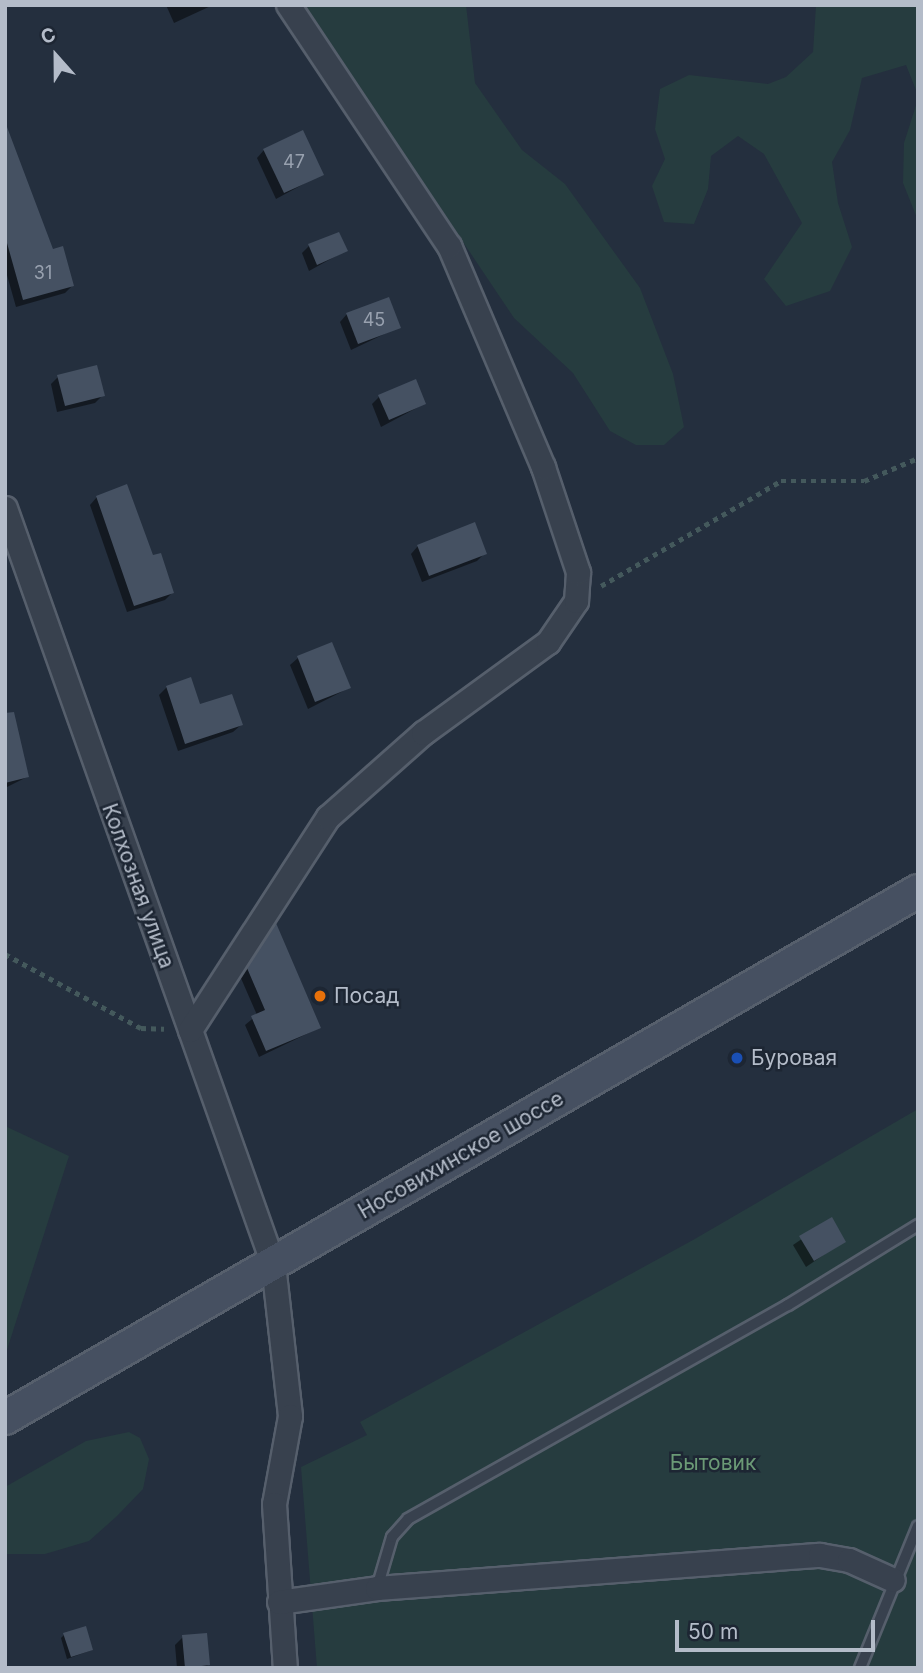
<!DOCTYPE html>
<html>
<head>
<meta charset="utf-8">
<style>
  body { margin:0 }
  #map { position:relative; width:923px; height:1673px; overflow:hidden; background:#242f3e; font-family:Inter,sans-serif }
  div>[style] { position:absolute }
  .green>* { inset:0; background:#263c3f }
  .shadow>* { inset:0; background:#0007 }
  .building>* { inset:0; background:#455162 }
  .path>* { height:4.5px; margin-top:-2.25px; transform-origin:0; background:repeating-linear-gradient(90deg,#44595c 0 5px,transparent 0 10px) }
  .roads { filter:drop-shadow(2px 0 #565f6c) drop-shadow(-2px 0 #565f6c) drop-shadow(0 2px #565f6c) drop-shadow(0 -2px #565f6c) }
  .lane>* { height:10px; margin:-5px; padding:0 5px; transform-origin:5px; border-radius:5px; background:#38414e }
  .street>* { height:23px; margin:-11.5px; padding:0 11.5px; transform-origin:11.5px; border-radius:11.5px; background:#38414e }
  .secondary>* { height:32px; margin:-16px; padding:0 16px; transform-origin:16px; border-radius:16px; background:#465061 }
  .dots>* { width:19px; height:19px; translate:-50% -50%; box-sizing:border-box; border:4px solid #1d2633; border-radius:50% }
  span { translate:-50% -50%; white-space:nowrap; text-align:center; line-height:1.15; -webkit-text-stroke:5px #1d2633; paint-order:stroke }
  .number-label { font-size:18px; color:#98a1af }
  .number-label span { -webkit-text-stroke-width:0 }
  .street-label { font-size:21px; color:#b4bcc9 }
  .poi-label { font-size:21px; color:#b4bcc9 }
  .left { translate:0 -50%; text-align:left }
  .park-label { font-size:21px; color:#6b9a76 }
  .frame { position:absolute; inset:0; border:7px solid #b4bcc9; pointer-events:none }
  .north { position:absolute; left:21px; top:21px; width:70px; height:70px; -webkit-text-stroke:5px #1d2633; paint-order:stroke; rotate:339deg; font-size:19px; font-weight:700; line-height:28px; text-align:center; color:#b4bcc9 }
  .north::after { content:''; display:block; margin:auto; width:24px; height:32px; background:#b4bcc9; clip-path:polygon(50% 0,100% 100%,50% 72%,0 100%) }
  .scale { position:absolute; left:675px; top:1620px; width:200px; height:32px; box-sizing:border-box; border:4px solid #b4bcc9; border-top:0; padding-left:9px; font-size:21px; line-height:24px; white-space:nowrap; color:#b4bcc9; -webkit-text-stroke:5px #1d2633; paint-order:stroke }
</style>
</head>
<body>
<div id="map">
  <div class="green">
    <i style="clip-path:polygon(304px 5px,466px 5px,475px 83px,522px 150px,565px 184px,640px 288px,673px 374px,684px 427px,664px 445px,636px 445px,610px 431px,573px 373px,514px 318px)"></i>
    <i style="clip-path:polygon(816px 5px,918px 5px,918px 95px,906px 65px,862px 78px,850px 130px,832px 162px,838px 203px,852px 247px,830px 291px,786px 306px,764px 279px,802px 223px,764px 154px,738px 136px,711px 156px,708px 189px,694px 224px,664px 222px,652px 186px,665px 159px,655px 129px,660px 89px,689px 75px,768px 84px,786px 77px,813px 52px)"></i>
    <i style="clip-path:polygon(918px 99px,918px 218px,917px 218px,903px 183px,904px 143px)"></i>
    <i style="clip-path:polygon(918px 1109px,918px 1668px,317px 1668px,301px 1467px,367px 1435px,360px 1422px,693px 1240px)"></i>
    <i style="clip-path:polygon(5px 1126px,69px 1156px,5px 1356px)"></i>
    <i style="clip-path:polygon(129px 1432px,140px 1438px,149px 1459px,143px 1489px,117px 1516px,89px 1541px,45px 1554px,5px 1554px,5px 1487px,86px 1441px)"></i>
  </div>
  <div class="shadow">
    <i style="clip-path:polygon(166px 5px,213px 5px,174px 23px)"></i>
    <i style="clip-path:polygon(264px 150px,322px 174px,276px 199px,257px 158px)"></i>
    <i style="clip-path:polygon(19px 164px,52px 251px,72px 286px,65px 293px,16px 307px,5px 268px,5px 169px)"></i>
    <i style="clip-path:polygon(309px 246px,345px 251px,309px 271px,302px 253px)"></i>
    <i style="clip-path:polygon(347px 314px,399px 327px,351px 350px,340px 322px)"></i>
    <i style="clip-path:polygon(58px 377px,103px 395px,95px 403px,57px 412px,51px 384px)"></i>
    <i style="clip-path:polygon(379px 397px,424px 404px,381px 427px,372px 404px)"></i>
    <i style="clip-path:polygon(97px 497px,152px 558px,172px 593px,165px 600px,127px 612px,90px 505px)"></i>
    <i style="clip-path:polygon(418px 546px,485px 553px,477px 561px,422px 582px,411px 554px)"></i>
    <i style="clip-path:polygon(298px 658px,349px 688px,308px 709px,290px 665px)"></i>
    <i style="clip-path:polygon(167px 687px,199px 707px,241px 725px,233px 732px,178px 751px,159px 695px)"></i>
    <i style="clip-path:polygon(5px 754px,27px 777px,5px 788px)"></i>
    <i style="clip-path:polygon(276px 926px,319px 1028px,259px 1057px,245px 1025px,257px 1015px,240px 976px)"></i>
    <i style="clip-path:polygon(831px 1219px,844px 1241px,806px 1267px,793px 1245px)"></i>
    <i style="clip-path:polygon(64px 1635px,92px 1650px,67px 1659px,61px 1638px)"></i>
    <i style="clip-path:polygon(183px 1637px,208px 1665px,205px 1668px,177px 1668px,175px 1645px)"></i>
  </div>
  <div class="building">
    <i style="clip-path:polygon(7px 127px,53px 249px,63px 246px,74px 286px,23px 300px,5px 236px)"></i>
    <i style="clip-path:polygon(303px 130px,324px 175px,284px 193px,263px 149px)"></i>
    <i style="clip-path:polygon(339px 232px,348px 251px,317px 265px,308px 244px)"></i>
    <i style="clip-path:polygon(389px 297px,401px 328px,358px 344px,346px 313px)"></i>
    <i style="clip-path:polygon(97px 365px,105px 396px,65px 406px,57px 375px)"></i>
    <i style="clip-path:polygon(416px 379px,426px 404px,389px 420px,378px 395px)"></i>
    <i style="clip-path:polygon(127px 484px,153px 555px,161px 553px,174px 593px,134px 606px,96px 496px)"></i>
    <i style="clip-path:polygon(475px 522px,487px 554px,429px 576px,417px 545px)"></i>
    <i style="clip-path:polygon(332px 642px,351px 688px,315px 702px,297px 656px)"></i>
    <i style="clip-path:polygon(191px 677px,200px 704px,232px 694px,243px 725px,185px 744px,166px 686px)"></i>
    <i style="clip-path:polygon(14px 712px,29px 777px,5px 783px,5px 713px)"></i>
    <i style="clip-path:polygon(276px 923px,321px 1028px,266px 1051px,251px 1016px,265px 1010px,247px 968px)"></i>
    <i style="clip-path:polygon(832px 1217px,846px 1242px,814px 1261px,799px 1236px)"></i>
    <i style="clip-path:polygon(86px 1626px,93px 1650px,71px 1657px,63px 1633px)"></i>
    <i style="clip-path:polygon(207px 1633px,210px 1665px,185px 1668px,182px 1635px)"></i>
  </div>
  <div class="path">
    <i style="left:601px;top:586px;width:208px;rotate:-30.3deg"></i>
    <i style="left:781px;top:481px;width:83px"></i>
    <i style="left:864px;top:481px;width:59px;rotate:-23.1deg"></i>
    <i style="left:5px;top:954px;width:155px;rotate:28.6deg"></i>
    <i style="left:141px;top:1028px;width:23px;rotate:2deg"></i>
  </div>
  <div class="roads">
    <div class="lane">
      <i style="left:377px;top:1588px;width:53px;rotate:-73.6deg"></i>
      <i style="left:392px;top:1537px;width:24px;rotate:-48deg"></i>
      <i style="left:408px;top:1519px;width:436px;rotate:-29.4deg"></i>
      <i style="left:788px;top:1305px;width:153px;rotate:-31.6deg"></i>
      <i style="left:860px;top:1668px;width:153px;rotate:-67.8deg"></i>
    </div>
    <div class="street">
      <i style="left:5px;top:508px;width:802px;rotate:70.48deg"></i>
      <i style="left:273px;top:1264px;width:153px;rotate:83.6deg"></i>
      <i style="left:290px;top:1416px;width:89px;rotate:100.3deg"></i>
      <i style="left:274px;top:1504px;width:164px;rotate:86.2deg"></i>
      <i style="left:190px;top:1030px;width:254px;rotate:-57.1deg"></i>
      <i style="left:328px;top:817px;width:127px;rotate:-41.5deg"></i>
      <i style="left:423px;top:733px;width:155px;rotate:-36.1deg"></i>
      <i style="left:548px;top:642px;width:50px;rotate:-55.7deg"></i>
      <i style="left:576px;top:601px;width:29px;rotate:-86deg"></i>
      <i style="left:578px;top:572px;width:111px;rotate:-108.4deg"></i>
      <i style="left:543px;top:467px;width:240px;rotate:-113deg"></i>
      <i style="left:449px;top:246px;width:290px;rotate:-123.7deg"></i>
      <i style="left:279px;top:1602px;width:99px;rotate:-8.1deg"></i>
      <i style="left:377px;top:1588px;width:444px;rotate:-4.3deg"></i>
      <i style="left:820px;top:1555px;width:29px;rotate:10deg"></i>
      <i style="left:849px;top:1560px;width:48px;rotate:24.4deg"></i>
    </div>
    <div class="secondary">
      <i style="left:5px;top:1418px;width:1054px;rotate:-29.99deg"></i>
    </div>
  </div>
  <div class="dots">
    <i style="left:320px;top:996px;background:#e8710a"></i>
    <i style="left:737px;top:1058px;background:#1a4fb4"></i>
  </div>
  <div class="number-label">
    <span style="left:294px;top:162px">47</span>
    <span style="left:43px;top:273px">31</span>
    <span style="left:374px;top:320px">45</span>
  </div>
  <div class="street-label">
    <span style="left:138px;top:886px;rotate:70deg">Колхозная улица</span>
    <span style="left:461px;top:1155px;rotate:-30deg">Носовихинское шоссе</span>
  </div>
  <div class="poi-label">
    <span class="left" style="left:334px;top:996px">Посад</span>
    <span class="left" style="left:751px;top:1058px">Буровая</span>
  </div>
  <div class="park-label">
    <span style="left:713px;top:1463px">Бытовик</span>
  </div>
  <div class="frame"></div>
  <div class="north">С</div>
  <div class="scale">50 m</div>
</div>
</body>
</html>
